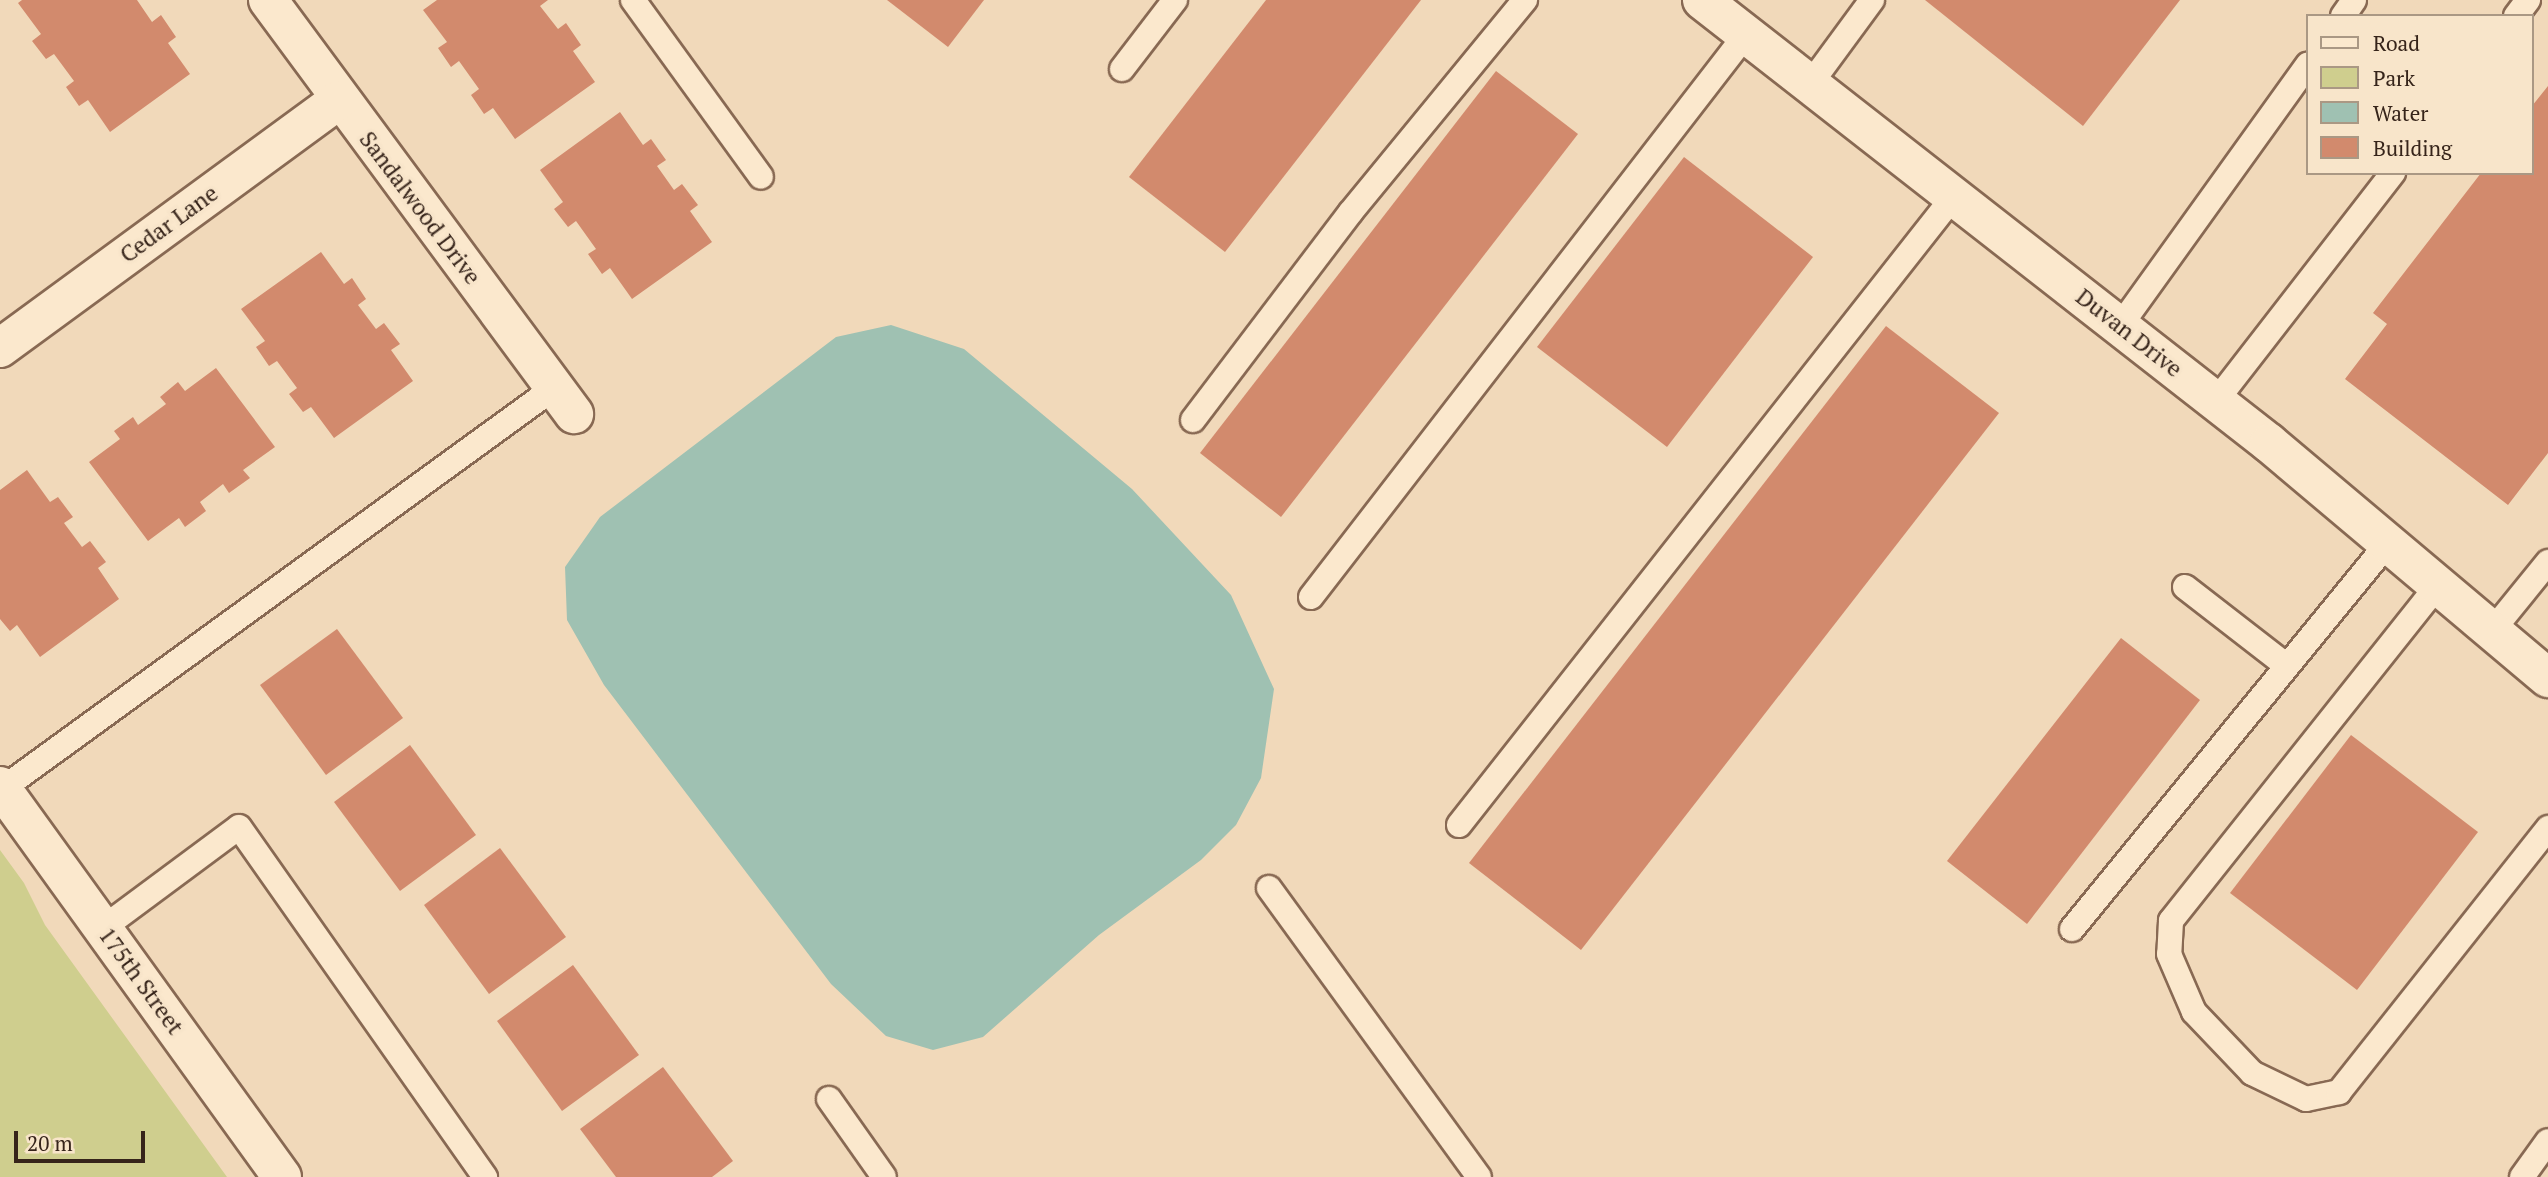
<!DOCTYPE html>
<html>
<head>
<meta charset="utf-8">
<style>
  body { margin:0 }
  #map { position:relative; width:2548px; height:1177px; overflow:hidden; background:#f1d9ba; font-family:"PT Serif",serif }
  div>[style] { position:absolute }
  .green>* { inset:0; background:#cfce8e }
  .water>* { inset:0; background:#9fc1b2 }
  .building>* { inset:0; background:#d28a6d }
  .roads { filter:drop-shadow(2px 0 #886953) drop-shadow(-2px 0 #886953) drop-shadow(0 2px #886953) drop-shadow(0 -2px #886953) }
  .lane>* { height:24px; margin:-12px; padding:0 12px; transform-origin:12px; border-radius:12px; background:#fbe8cd }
  .street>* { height:38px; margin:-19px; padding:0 19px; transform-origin:19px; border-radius:19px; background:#fbe8cd }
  span { translate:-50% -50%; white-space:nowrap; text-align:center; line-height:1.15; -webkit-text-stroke:7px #f8e5ca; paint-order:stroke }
  .street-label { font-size:23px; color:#36241a }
  .legend { position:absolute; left:2306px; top:14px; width:228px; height:161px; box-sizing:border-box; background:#f8e5ca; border:2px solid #aa9884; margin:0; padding:9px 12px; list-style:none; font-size:21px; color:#36241a }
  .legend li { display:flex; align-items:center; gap:14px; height:35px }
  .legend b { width:35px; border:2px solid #aa9884 }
  .scale { position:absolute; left:14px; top:1131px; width:131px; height:32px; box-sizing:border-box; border:4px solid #36241a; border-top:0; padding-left:9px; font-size:21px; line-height:24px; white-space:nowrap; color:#36241a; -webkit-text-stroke:5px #f8e5ca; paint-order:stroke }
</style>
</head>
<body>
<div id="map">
  <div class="green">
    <i style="clip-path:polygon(0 850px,24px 883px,45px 925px,227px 1177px,0 1177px)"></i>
  </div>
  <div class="water">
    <i style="clip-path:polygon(891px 325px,964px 349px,1132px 489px,1231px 595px,1274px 689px,1261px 778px,1236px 825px,1201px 860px,1099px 935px,983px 1037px,933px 1050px,886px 1036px,831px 984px,604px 685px,567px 620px,565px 567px,600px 517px,836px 337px)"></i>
  </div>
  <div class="building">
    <i style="clip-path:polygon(22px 0,137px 0,152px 22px,161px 15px,176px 37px,168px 43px,190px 74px,110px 132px,88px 100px,79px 106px,66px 87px,74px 81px,54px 54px,46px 59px,32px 41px,41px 34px,18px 3px)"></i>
    <i style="clip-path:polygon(437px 0,548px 0,540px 6px,558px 29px,566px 23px,581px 45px,573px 51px,595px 82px,515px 139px,493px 108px,484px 114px,471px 95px,479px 89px,459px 61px,451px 67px,438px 48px,447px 42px,423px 10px)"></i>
    <i style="clip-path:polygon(887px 0,984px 0,948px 47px)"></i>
    <i style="clip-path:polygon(1266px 0,1421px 0,1225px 252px,1129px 177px)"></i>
    <i style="clip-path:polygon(1925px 0,2180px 0,2083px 126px)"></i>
    <i style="clip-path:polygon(1496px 71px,1578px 134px,1281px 517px,1200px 453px)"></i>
    <i style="clip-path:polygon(2548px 86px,2548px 453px,2508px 505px,2345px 379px,2387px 324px,2373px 313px,2481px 173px,2532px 173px,2532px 106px)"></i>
    <i style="clip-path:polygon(620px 112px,643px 145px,651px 139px,666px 160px,657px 166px,674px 190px,682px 184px,698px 205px,690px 211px,712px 242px,632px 299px,610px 268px,602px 274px,588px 254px,596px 249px,576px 221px,568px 227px,554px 209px,563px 202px,540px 170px)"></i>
    <i style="clip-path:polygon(1684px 157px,1813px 257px,1667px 447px,1537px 347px)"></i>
    <i style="clip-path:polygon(321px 252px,344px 284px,352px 278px,366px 299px,358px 305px,376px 329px,384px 323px,400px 344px,391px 350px,413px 381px,334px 438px,311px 407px,303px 412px,289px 394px,297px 388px,277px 361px,269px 366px,256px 347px,265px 341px,241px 309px)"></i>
    <i style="clip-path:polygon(1886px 326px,1999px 413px,1581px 950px,1469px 863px)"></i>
    <i style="clip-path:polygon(216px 368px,275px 447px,243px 470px,250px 478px,229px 493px,223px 484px,200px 502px,206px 511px,185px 527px,179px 518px,148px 541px,89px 462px,120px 439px,114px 431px,133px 417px,138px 425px,166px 404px,160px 397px,178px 382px,185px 391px)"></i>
    <i style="clip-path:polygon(27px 470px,50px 502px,58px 497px,73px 517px,64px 523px,82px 547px,90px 541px,106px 562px,98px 568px,119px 599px,40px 657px,17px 625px,10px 631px,0 619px,0 490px)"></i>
    <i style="clip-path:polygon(337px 629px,403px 718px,326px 775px,260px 685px)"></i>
    <i style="clip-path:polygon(2121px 638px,2200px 700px,2027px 924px,1947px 861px)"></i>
    <i style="clip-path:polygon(2351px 735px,2478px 832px,2357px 990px,2230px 893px)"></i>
    <i style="clip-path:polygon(410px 745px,476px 835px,400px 891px,334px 802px)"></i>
    <i style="clip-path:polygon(500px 848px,566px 937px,489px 994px,424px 905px)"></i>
    <i style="clip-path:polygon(573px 965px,639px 1055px,562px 1111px,497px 1021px)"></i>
    <i style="clip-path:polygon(663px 1067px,733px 1161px,712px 1177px,616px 1177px,580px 1129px)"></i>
  </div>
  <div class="roads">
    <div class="lane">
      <i style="left:633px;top:0;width:218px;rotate:54.1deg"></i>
      <i style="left:2343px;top:16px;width:19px;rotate:-55deg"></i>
      <i style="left:2516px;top:16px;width:20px;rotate:-53deg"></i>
      <i style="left:1122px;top:69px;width:87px;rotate:-52.5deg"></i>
      <i style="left:1811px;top:83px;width:103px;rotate:-53.7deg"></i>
      <i style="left:2120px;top:326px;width:322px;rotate:-54.3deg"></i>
      <i style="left:2216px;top:401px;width:289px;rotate:-52.2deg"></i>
      <i style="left:1193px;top:420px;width:260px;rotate:-52.8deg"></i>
      <i style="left:1350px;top:213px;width:276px;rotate:-50.6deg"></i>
      <i style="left:2438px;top:585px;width:429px;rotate:128.5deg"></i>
      <i style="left:2171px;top:921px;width:33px;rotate:93deg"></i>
      <i style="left:2169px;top:954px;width:63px;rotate:66.7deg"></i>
      <i style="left:2194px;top:1012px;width:84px;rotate:46.4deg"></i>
      <i style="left:2252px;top:1073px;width:60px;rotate:25.7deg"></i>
      <i style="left:2306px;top:1099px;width:34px;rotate:-12deg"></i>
      <i style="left:2339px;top:1092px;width:337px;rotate:-51.6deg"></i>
      <i style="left:2185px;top:587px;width:129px;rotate:37.8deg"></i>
      <i style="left:1311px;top:597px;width:713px;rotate:-52.29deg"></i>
      <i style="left:2492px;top:631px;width:89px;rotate:-50.9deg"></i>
      <i style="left:2px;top:789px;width:682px;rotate:-36deg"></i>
      <i style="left:1459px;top:825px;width:800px;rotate:-51.8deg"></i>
      <i style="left:1269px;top:888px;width:357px;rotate:54deg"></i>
      <i style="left:103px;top:928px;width:169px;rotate:-36.6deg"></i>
      <i style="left:239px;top:827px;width:428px;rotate:54.9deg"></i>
      <i style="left:2072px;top:929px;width:499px;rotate:-50.7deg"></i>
      <i style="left:829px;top:1099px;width:95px;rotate:54.8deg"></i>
      <i style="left:2522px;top:1177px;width:44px;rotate:-54.2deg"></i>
    </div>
    <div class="street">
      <i style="left:268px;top:0;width:515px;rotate:53.53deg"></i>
      <i style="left:1702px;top:0;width:720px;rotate:38deg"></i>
      <i style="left:2269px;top:443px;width:365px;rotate:40.1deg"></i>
      <i style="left:0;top:348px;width:420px;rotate:-36.2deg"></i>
      <i style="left:0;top:786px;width:482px;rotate:54.2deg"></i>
    </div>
  </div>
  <div class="street-label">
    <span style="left:420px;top:208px;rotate:53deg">Sandalwood Drive</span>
    <span style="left:169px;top:224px;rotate:-36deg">Cedar Lane</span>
    <span style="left:2129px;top:333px;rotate:38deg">Duvan Drive</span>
    <span style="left:141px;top:981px;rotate:54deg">175th Street</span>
  </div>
  <ul class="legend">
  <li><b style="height:9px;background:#fbe8cd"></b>Road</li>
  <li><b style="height:19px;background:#cfce8e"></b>Park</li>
  <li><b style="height:19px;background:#9fc1b2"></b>Water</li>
  <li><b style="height:19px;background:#d28a6d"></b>Building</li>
  </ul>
  <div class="scale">20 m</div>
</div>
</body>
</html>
